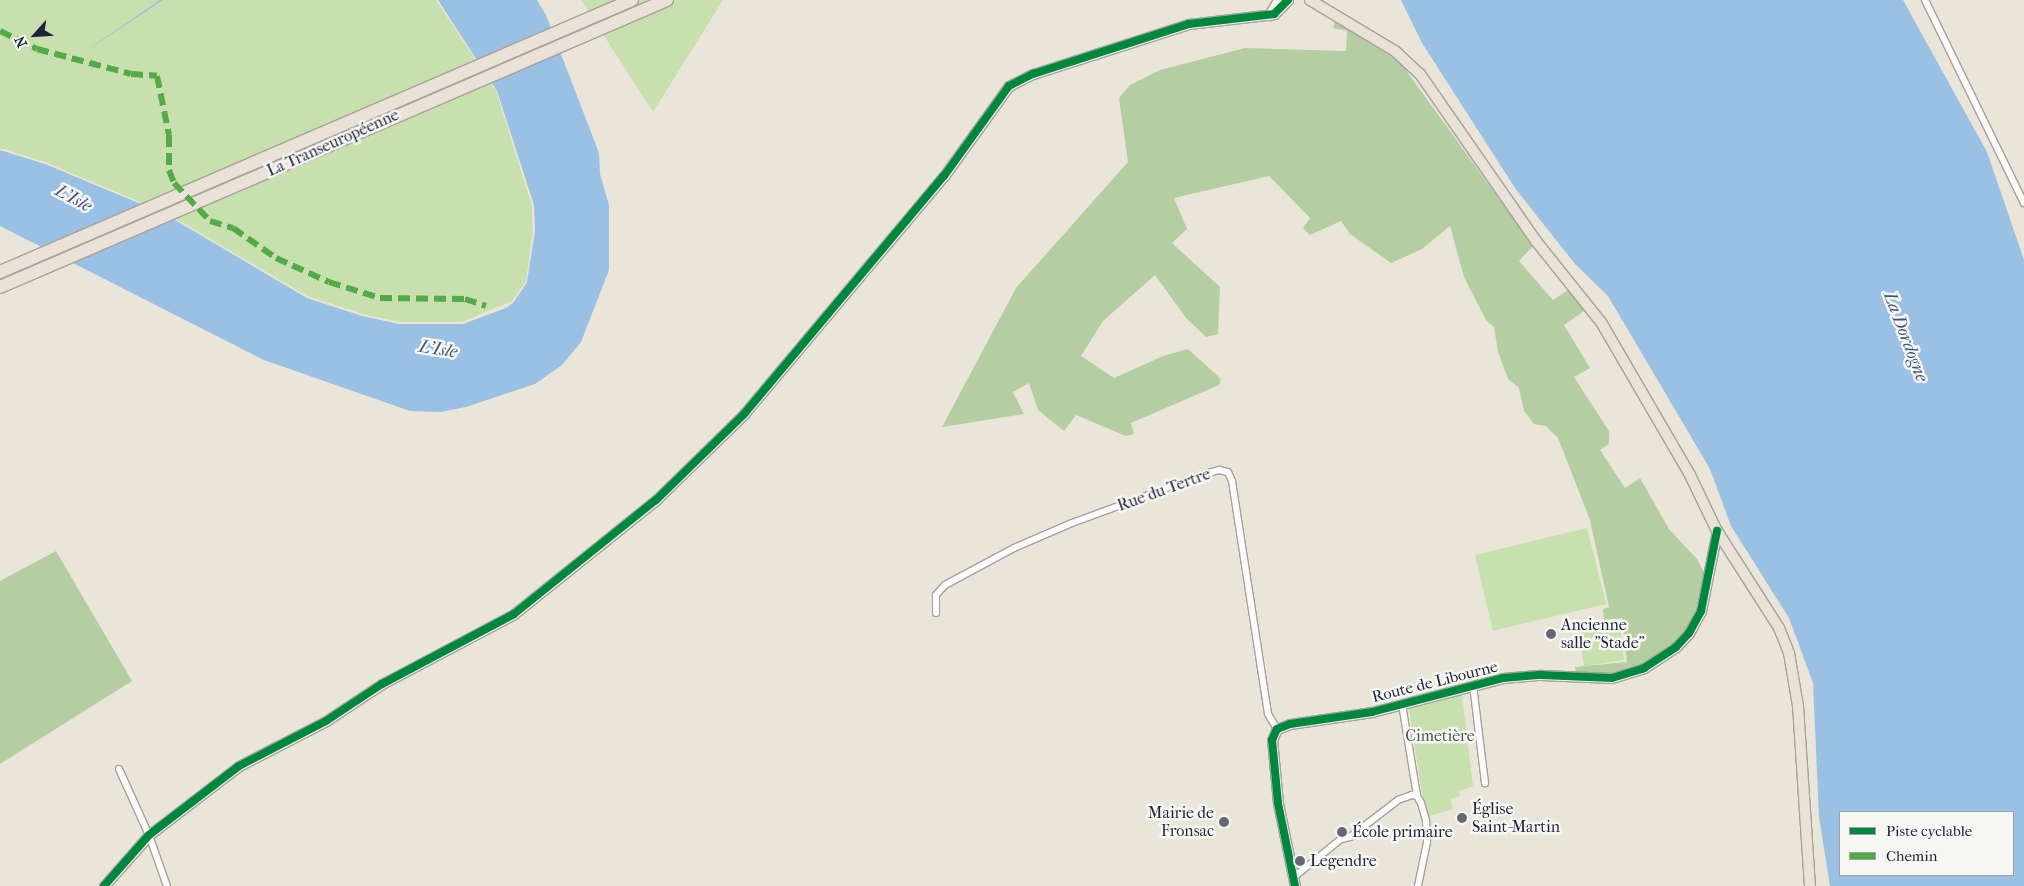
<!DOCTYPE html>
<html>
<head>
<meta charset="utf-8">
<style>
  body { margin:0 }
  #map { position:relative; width:2024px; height:886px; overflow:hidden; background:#eae5d9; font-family:"IM FELL French Canon",serif }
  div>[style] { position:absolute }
  .green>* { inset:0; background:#c7e0ad }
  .forest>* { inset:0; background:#b4cea2 }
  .water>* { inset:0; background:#9ac0e3 }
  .roads { filter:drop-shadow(1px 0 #a4a19e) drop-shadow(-1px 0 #a4a19e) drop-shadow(0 1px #a4a19e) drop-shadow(0 -1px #a4a19e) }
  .street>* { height:6px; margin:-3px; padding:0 3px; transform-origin:3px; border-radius:3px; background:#fcfbf9 }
  .secondary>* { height:9px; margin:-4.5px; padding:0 4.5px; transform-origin:4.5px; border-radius:4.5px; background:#f5f1eb }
  .primary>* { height:10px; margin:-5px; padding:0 5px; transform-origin:5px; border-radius:5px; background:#eae2d6 }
  .highway>* { height:12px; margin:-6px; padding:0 6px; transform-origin:6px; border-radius:6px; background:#eae2d6 }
  .quiet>* { height:6px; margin-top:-3px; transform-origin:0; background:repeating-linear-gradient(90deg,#53aa46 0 12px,transparent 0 18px) }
  .cycleway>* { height:8px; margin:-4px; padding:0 4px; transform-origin:4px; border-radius:4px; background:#00873e }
  .dots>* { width:14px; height:14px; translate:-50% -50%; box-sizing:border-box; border:2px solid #f6f6f2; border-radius:50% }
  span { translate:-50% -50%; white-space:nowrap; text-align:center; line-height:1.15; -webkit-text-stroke:5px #f6f6f2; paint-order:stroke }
  .street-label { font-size:16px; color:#22223b }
  .poi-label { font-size:16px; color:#22223b }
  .left { translate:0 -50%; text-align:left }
  .right { translate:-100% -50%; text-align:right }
  .park-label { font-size:16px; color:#4b5a52 }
  .water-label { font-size:18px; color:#405477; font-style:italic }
  .legend { position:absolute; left:1839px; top:811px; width:175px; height:65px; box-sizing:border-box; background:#f6f6f2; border:1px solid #a1a1a9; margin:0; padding:6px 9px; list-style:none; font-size:15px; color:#22223b }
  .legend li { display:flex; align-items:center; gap:10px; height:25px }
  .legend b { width:25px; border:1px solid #a1a1a9 }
  .north { position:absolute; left:10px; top:10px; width:50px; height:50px; -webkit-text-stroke:4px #f6f6f2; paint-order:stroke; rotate:244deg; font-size:14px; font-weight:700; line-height:20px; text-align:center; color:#22223b }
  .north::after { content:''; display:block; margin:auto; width:18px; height:22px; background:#22223b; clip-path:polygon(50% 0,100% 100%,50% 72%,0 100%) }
</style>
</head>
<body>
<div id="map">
  <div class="green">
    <i style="clip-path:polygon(0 0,436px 0,496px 91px,532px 206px,533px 231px,526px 281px,512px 301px,462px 322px,399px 322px,363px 314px,307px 296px,166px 213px,45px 162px,0 148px)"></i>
    <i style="clip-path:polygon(581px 0,723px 0,653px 112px)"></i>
    <i style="clip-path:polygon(1587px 528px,1606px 604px,1493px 631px,1475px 555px)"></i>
    <i style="clip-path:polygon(1619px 621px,1624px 660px,1584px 666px,1578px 626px)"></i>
    <i style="clip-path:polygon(1462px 695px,1473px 786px,1459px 791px,1460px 796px,1450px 799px,1453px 809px,1429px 816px,1422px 794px,1409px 709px)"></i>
  </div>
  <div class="forest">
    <i style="clip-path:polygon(1335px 21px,1400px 62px,1533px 246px,1519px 261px,1553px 300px,1568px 290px,1584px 311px,1564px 325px,1590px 368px,1574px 377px,1609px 431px,1609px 444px,1600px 450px,1625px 488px,1640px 478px,1669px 529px,1697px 559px,1704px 572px,1694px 617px,1683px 634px,1664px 653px,1629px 671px,1606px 674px,1576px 673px,1575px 667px,1627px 662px,1622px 618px,1604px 620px,1603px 609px,1609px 607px,1590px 520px,1558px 438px,1546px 426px,1534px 424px,1524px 411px,1519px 388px,1508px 379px,1498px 352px,1494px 327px,1486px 320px,1464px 277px,1450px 226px,1422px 249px,1391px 263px,1350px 234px,1341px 221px,1310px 235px,1303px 228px,1310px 218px,1269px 176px,1174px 198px,1187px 229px,1172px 243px,1220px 287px,1218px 334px,1206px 337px,1186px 318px,1155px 275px,1103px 321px,1081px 356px,1114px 378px,1163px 356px,1188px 349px,1221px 379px,1219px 385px,1131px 423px,1134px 434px,1126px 436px,1076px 415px,1064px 431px,1038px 410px,1029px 383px,1013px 392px,1024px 414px,942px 427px,1016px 288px,1128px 162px,1119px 98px,1130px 85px,1160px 70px,1245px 48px,1346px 51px,1347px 31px,1333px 28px)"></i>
    <i style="clip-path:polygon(56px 551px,132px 681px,0 764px,0 581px)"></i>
  </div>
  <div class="water">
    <i style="clip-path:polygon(160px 0,163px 0,77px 57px)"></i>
    <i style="clip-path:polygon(438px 0,537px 0,546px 15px,599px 153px,600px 174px,609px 205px,609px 270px,581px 342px,562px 365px,535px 384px,466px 407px,441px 412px,410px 411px,264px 360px,0 226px,0 150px,45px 164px,165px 214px,307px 298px,362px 316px,399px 324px,463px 324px,506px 308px,513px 303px,527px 282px,535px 231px,534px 205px,497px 91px)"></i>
    <i style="clip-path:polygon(evenodd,1401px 0,1903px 0,1987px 152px,2024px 260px,2024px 886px,1830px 886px,1819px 817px,1813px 683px,1789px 618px,1731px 526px,1710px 469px,1608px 296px,1575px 264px,1515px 188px,1422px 43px,1401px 0,1840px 812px,2013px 812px,2013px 875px,1840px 875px,1840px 812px)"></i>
  </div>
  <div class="roads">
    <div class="street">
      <i style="left:1925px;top:0;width:226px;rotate:64deg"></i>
      <i style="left:936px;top:613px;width:18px;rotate:-90deg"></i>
      <i style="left:936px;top:595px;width:13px;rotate:-48deg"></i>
      <i style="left:945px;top:585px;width:78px;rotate:-28.2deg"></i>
      <i style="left:1014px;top:548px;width:63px;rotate:-23.3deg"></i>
      <i style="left:1072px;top:523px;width:142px;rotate:-20.2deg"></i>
      <i style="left:1205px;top:474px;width:15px;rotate:-16deg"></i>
      <i style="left:1219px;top:470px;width:9px;rotate:13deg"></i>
      <i style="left:1228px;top:472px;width:10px;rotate:66deg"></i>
      <i style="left:1232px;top:481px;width:236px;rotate:81.2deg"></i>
      <i style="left:1268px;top:714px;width:17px;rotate:59deg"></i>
      <i style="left:1473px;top:685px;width:99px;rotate:83deg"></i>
      <i style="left:1402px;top:704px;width:93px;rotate:80.7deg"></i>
      <i style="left:119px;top:769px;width:72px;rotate:65.6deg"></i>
      <i style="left:149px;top:835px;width:54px;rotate:70.6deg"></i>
      <i style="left:1294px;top:877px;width:60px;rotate:-39deg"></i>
      <i style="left:1341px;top:839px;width:9px;rotate:-13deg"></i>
      <i style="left:1350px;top:837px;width:61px;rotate:-37.6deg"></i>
      <i style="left:1398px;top:800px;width:15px;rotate:-20deg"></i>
      <i style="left:1412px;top:795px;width:5px;rotate:11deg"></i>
      <i style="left:1417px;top:796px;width:8px;rotate:60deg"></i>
      <i style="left:1421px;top:803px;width:19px;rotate:74deg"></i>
      <i style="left:1426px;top:821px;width:21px;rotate:87deg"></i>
      <i style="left:1427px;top:842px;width:45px;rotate:101.6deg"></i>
    </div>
    <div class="secondary">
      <i style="left:1269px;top:15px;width:17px;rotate:-59deg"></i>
      <i style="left:104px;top:886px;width:68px;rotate:-48.6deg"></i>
      <i style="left:149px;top:835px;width:113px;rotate:-37.5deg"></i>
      <i style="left:239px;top:766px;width:98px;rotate:-27.3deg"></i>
      <i style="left:326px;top:721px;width:67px;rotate:-33.5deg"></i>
      <i style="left:382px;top:684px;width:149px;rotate:-27.9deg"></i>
      <i style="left:514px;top:614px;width:182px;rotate:-38.8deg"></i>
      <i style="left:656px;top:500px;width:123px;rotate:-44.3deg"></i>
      <i style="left:744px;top:414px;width:311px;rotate:-50deg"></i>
      <i style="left:944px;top:176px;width:111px;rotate:-54.2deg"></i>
      <i style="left:1009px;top:86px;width:27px;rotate:-27deg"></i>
      <i style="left:1033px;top:74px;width:164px;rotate:-17.8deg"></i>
      <i style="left:1189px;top:24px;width:86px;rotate:-6.7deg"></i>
      <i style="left:1274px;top:14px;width:20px;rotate:-45deg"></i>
      <i style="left:1295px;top:886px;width:85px;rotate:-101.6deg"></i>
      <i style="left:1278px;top:803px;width:63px;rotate:-95.4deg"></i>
      <i style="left:1272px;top:740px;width:12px;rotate:-66deg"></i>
      <i style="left:1277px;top:729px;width:14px;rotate:-21deg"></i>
      <i style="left:1290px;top:724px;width:83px;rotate:-8.3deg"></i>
      <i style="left:1372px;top:712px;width:135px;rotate:-14.5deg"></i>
      <i style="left:1503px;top:678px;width:38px;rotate:-5deg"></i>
      <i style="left:1541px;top:675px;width:71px;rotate:2.4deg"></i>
      <i style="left:1612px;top:678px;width:34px;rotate:-17deg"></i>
      <i style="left:1644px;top:668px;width:38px;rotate:-33deg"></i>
      <i style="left:1676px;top:647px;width:19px;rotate:-47deg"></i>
      <i style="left:1689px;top:633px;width:25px;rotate:-61deg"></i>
      <i style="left:1701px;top:611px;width:82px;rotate:-78.7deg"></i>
    </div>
    <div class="primary">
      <i style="left:1310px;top:0;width:99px;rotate:31deg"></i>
      <i style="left:1395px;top:51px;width:34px;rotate:43deg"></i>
      <i style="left:1420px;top:74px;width:203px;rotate:55.2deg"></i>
      <i style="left:1536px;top:241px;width:104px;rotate:51.3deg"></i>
      <i style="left:1601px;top:322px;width:177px;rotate:59.8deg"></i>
      <i style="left:1690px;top:475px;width:62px;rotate:64.3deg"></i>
      <i style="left:1717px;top:531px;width:115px;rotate:57.4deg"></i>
      <i style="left:1779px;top:628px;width:27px;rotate:68deg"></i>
      <i style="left:1789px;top:653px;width:54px;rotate:80.4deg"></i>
      <i style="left:1798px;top:706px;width:180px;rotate:86.2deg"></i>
    </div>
    <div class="highway">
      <i style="left:0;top:272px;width:688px;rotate:-23.29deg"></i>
      <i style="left:0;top:287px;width:726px;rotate:-23.28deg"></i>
    </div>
  </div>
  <div class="quiet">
    <i style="left:0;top:31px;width:41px;rotate:25.9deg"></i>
    <i style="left:37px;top:49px;width:97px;rotate:14.9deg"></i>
    <i style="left:131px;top:74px;width:26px;rotate:4deg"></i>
    <i style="left:157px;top:76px;width:60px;rotate:78.5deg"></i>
    <i style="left:169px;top:135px;width:35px;rotate:90deg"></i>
    <i style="left:169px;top:170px;width:14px;rotate:69deg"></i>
    <i style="left:174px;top:183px;width:52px;rotate:46.5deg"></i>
    <i style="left:210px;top:221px;width:24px;rotate:17deg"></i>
    <i style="left:233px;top:228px;width:52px;rotate:34.9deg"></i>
    <i style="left:276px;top:258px;width:58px;rotate:24.4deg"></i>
    <i style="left:329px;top:282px;width:53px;rotate:17.4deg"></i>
    <i style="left:380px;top:298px;width:85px;rotate:0.7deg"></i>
    <i style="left:465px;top:299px;width:22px;rotate:18deg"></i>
  </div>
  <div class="cycleway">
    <i style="left:104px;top:886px;width:68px;rotate:-48.6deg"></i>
    <i style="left:149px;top:835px;width:113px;rotate:-37.5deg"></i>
    <i style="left:239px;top:766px;width:98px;rotate:-27.3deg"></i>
    <i style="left:326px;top:721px;width:67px;rotate:-33.5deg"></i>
    <i style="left:382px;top:684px;width:149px;rotate:-27.9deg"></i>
    <i style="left:514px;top:614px;width:182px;rotate:-38.8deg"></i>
    <i style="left:656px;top:500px;width:123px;rotate:-44.3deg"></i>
    <i style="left:744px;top:414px;width:311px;rotate:-50deg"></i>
    <i style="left:944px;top:176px;width:111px;rotate:-54.2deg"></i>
    <i style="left:1009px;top:86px;width:27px;rotate:-27deg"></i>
    <i style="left:1033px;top:74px;width:164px;rotate:-17.8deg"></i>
    <i style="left:1189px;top:24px;width:86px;rotate:-6.7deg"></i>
    <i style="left:1274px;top:14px;width:20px;rotate:-45deg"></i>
    <i style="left:1295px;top:886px;width:85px;rotate:-101.6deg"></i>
    <i style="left:1278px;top:803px;width:63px;rotate:-95.4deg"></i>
    <i style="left:1272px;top:740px;width:12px;rotate:-66deg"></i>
    <i style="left:1277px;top:729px;width:14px;rotate:-21deg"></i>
    <i style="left:1290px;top:724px;width:83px;rotate:-8.3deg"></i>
    <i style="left:1372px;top:712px;width:135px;rotate:-14.5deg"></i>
    <i style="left:1503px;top:678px;width:38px;rotate:-5deg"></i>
    <i style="left:1541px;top:675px;width:71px;rotate:2.4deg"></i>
    <i style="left:1612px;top:678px;width:34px;rotate:-17deg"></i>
    <i style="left:1644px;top:668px;width:38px;rotate:-33deg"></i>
    <i style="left:1676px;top:647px;width:19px;rotate:-47deg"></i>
    <i style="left:1689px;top:633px;width:25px;rotate:-61deg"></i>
    <i style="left:1701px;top:611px;width:82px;rotate:-78.7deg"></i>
  </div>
  <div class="dots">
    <i style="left:1551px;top:634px;background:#686672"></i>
    <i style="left:1462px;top:818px;background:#686672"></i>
    <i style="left:1224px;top:822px;background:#686672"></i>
    <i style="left:1342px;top:832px;background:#686672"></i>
    <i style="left:1300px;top:861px;background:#686672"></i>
  </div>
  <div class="street-label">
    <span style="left:333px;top:143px;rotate:-24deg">La Transeuropéenne</span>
    <span style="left:1164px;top:490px;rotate:-20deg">Rue du Tertre</span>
    <span style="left:1435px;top:682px;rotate:-14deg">Route de Libourne</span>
  </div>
  <div class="poi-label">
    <span class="left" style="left:1561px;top:634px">Ancienne<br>salle "Stade"</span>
    <span class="left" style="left:1472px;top:818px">Église<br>Saint-Martin</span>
    <span class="right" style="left:1214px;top:822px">Mairie de<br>Fronsac</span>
    <span class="left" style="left:1352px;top:832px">École primaire</span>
    <span class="left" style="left:1310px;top:861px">Legendre</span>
  </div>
  <div class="park-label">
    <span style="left:1440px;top:736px">Cimetière</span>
  </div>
  <div class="water-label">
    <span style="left:73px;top:199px;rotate:28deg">L'Isle</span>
    <span style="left:1905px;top:337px;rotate:69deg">La Dordogne</span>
    <span style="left:438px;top:350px;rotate:9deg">L'Isle</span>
  </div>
  <ul class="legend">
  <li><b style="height:6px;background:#00873e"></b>Piste cyclable</li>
  <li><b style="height:6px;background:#53aa46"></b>Chemin</li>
  </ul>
  <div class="north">N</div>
</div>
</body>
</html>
